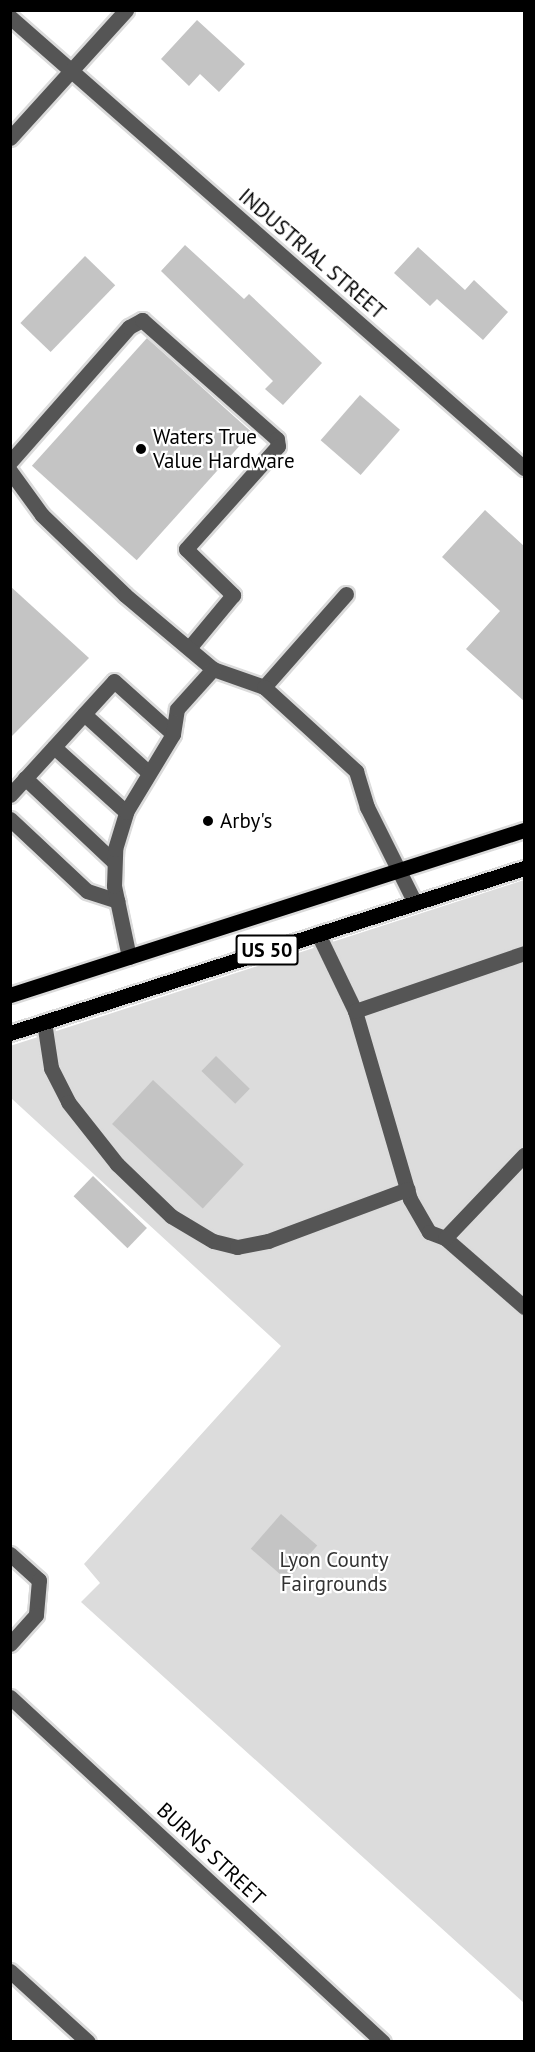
<!DOCTYPE html>
<style>
body{margin:0}
#map{position:relative;width:535px;height:2052px;overflow:hidden;background:#fff;font-family:"PT Sans",sans-serif}
div>[style]{position:absolute}
[style*='--x']{left:calc(var(--x)*1px);top:calc(var(--y)*1px);width:calc(var(--w)*1px);rotate:calc(var(--a)*1deg)}
.green>*{inset:0;background:#dcdcdc}
.building>*{inset:0;background:#c4c4c4;transform-origin:0 0}
.roads{filter:drop-shadow(2px 0 #dbdbdb) drop-shadow(-2px 0 #dbdbdb) drop-shadow(0 2px #dbdbdb) drop-shadow(0 -2px #dbdbdb)}
.minor>*{height:15px;margin:-7.5px;padding:0 7.5px;transform-origin:7.5px;border-radius:7.5px;background:#555}
.major>*{height:15px;margin:-7.5px;padding:0 7.5px;transform-origin:7.5px;border-radius:7.5px;background:#000}
.dots>*{width:16px;height:16px;translate:-50% -50%;box-sizing:border-box;border:3px solid #fff;border-radius:50%}
span{translate:-50% -50%;white-space:nowrap;text-align:center;line-height:1.15;-webkit-text-stroke:4.5px #fff;paint-order:stroke}
.shield-label span{padding:2px 4px;background:#fff;border:2px solid;border-radius:4px;-webkit-text-stroke-width:0}
.shield-label{font-size:20px;color:#000;font-weight:700}
.street-label{font-size:21px;color:#000}
.poi-label{font-size:21px;color:#000}
.left{translate:0 -50%;text-align:left}
.park-label{font-size:21px;color:#333}
.frame{position:absolute;inset:0;border:12px solid #000;pointer-events:none}
</style>
<div id="map">
<div class="green">
<i style="clip-path:polygon(524px 880px,524px 2003px,81px 1602px,100px 1583px,84px 1564px,281px 1346px,11px 1098px,10px 1046px)"></i>
</div>
<div class="building">
<i style="clip-path:polygon(197px 20px,245px 64px,219px 92px,200px 74px,189px 86px,161px 59px)"></i>
<i style="clip-path:polygon(185px 245px,244px 299px,249px 294px,322px 363px,283px 405px,265px 389px,273px 381px,161px 271px)"></i>
<i style="clip-path:polygon(418px 247px,465px 290px,474px 280px,508px 312px,483px 340px,437px 299px,430px 306px,394px 273px)"></i>
<i style="left:85px;top:256px;width:42px;height:93px;rotate:44deg"></i>
<i style="left:147px;top:338px;width:141px;height:172px;rotate:42deg"></i>
<i style="left:360px;top:395px;width:53px;height:60px;rotate:41deg"></i>
<i style="clip-path:polygon(485px 510px,525px 547px,525px 702px,466px 649px,500px 611px,442px 557px)"></i>
<i style="clip-path:polygon(10px 586px,89px 658px,10px 738px)"></i>
<i style="left:216px;top:1056px;width:47px;height:21px;rotate:44deg"></i>
<i style="left:153px;top:1080px;width:124px;height:60px;rotate:43deg"></i>
<i style="left:93px;top:1176px;width:75px;height:28px;rotate:44deg"></i>
<i style="left:281px;top:1514px;width:48px;height:46px;rotate:41deg"></i>
</div>
<div class="roads">
<div class="minor">
<i style="--x:10;--y:17;--w:684;--a:41.26"></i>
<i style="--x:10;--y:138;--w:173;--a:-47.8"></i>
<i style="--x:10;--y:462;--w:180;--a:-48.6"></i>
<i style="--x:129;--y:327;--w:15;--a:-28"></i>
<i style="--x:142;--y:320;--w:180;--a:41.4"></i>
<i style="--x:277;--y:439;--w:7;--a:82"></i>
<i style="--x:278;--y:446;--w:138;--a:131.8"></i>
<i style="--x:186;--y:549;--w:66;--a:44.4"></i>
<i style="--x:233;--y:595;--w:69;--a:129.7"></i>
<i style="--x:10;--y:471;--w:54;--a:54"></i>
<i style="--x:42;--y:515;--w:115;--a:43.9"></i>
<i style="--x:125;--y:595;--w:115;--a:40.1"></i>
<i style="--x:213;--y:669;--w:54;--a:19.4"></i>
<i style="--x:346;--y:594;--w:124;--a:131.4"></i>
<i style="--x:264;--y:687;--w:125;--a:42.4"></i>
<i style="--x:356;--y:771;--w:38;--a:73"></i>
<i style="--x:367;--y:807;--w:105;--a:63.4"></i>
<i style="--x:84;--y:714;--w:86;--a:42.2"></i>
<i style="--x:54;--y:747;--w:97;--a:42.1"></i>
<i style="--x:25;--y:778;--w:122;--a:43.3"></i>
<i style="--x:10;--y:795;--w:154;--a:-47.6"></i>
<i style="--x:114;--y:681;--w:79;--a:41.9"></i>
<i style="--x:10;--y:819;--w:105;--a:43.1"></i>
<i style="--x:87;--y:891;--w:32;--a:18"></i>
<i style="--x:318;--y:934;--w:85;--a:64.3"></i>
<i style="--x:355;--y:1011;--w:196;--a:73.7"></i>
<i style="--x:410;--y:1199;--w:38;--a:60"></i>
<i style="--x:429;--y:1232;--w:17;--a:21"></i>
<i style="--x:445;--y:1238;--w:105;--a:41.1"></i>
<i style="--x:129;--y:957;--w:73;--a:-101.9"></i>
<i style="--x:114;--y:886;--w:37;--a:-88"></i>
<i style="--x:115;--y:849;--w:39;--a:-73"></i>
<i style="--x:126;--y:812;--w:91;--a:-58.9"></i>
<i style="--x:173;--y:734;--w:25;--a:-81"></i>
<i style="--x:177;--y:709;--w:54;--a:-48"></i>
<i style="--x:355;--y:1011;--w:179;--a:-18.9"></i>
<i style="--x:44;--y:1022;--w:47;--a:81.3"></i>
<i style="--x:51;--y:1068;--w:38;--a:63"></i>
<i style="--x:68;--y:1102;--w:79;--a:51.7"></i>
<i style="--x:117;--y:1164;--w:75;--a:43.9"></i>
<i style="--x:171;--y:1216;--w:49;--a:30.8"></i>
<i style="--x:213;--y:1241;--w:25;--a:14"></i>
<i style="--x:237;--y:1247;--w:32;--a:-11"></i>
<i style="--x:268;--y:1241;--w:149;--a:-20.4"></i>
<i style="--x:445;--y:1238;--w:115;--a:-46.4"></i>
<i style="--x:10;--y:1554;--w:39;--a:42"></i>
<i style="--x:39;--y:1580;--w:35;--a:95"></i>
<i style="--x:36;--y:1615;--w:39;--a:132"></i>
<i style="--x:10;--y:1697;--w:508;--a:42.77"></i>
<i style="--x:10;--y:1971;--w:105;--a:42.3"></i>
</div>
<div class="major">
<i style="--x:10;--y:995;--w:540;--a:-17.8"></i>
<i style="--x:10;--y:1033;--w:540;--a:-17.8"></i>
</div>
</div>
<div class="dots">
<i style="left:141px;top:449px;background:#000"></i>
<i style="left:208px;top:821px;background:#000"></i>
</div>
<div class="shield-label">
<span style="left:267px;top:950px">US 50</span>
</div>
<div class="street-label">
<span style="left:312px;top:254px;rotate:41deg">INDUSTRIAL STREET</span>
<span style="left:211px;top:1854px;rotate:43deg">BURNS STREET</span>
</div>
<div class="poi-label">
<span class="left" style="left:153px;top:449px">Waters True<br>Value Hardware</span>
<span class="left" style="left:220px;top:821px">Arby's</span>
</div>
<div class="park-label">
<span style="left:334px;top:1572px">Lyon County<br>Fairgrounds</span>
</div>
<div class="frame"></div>
</div>
